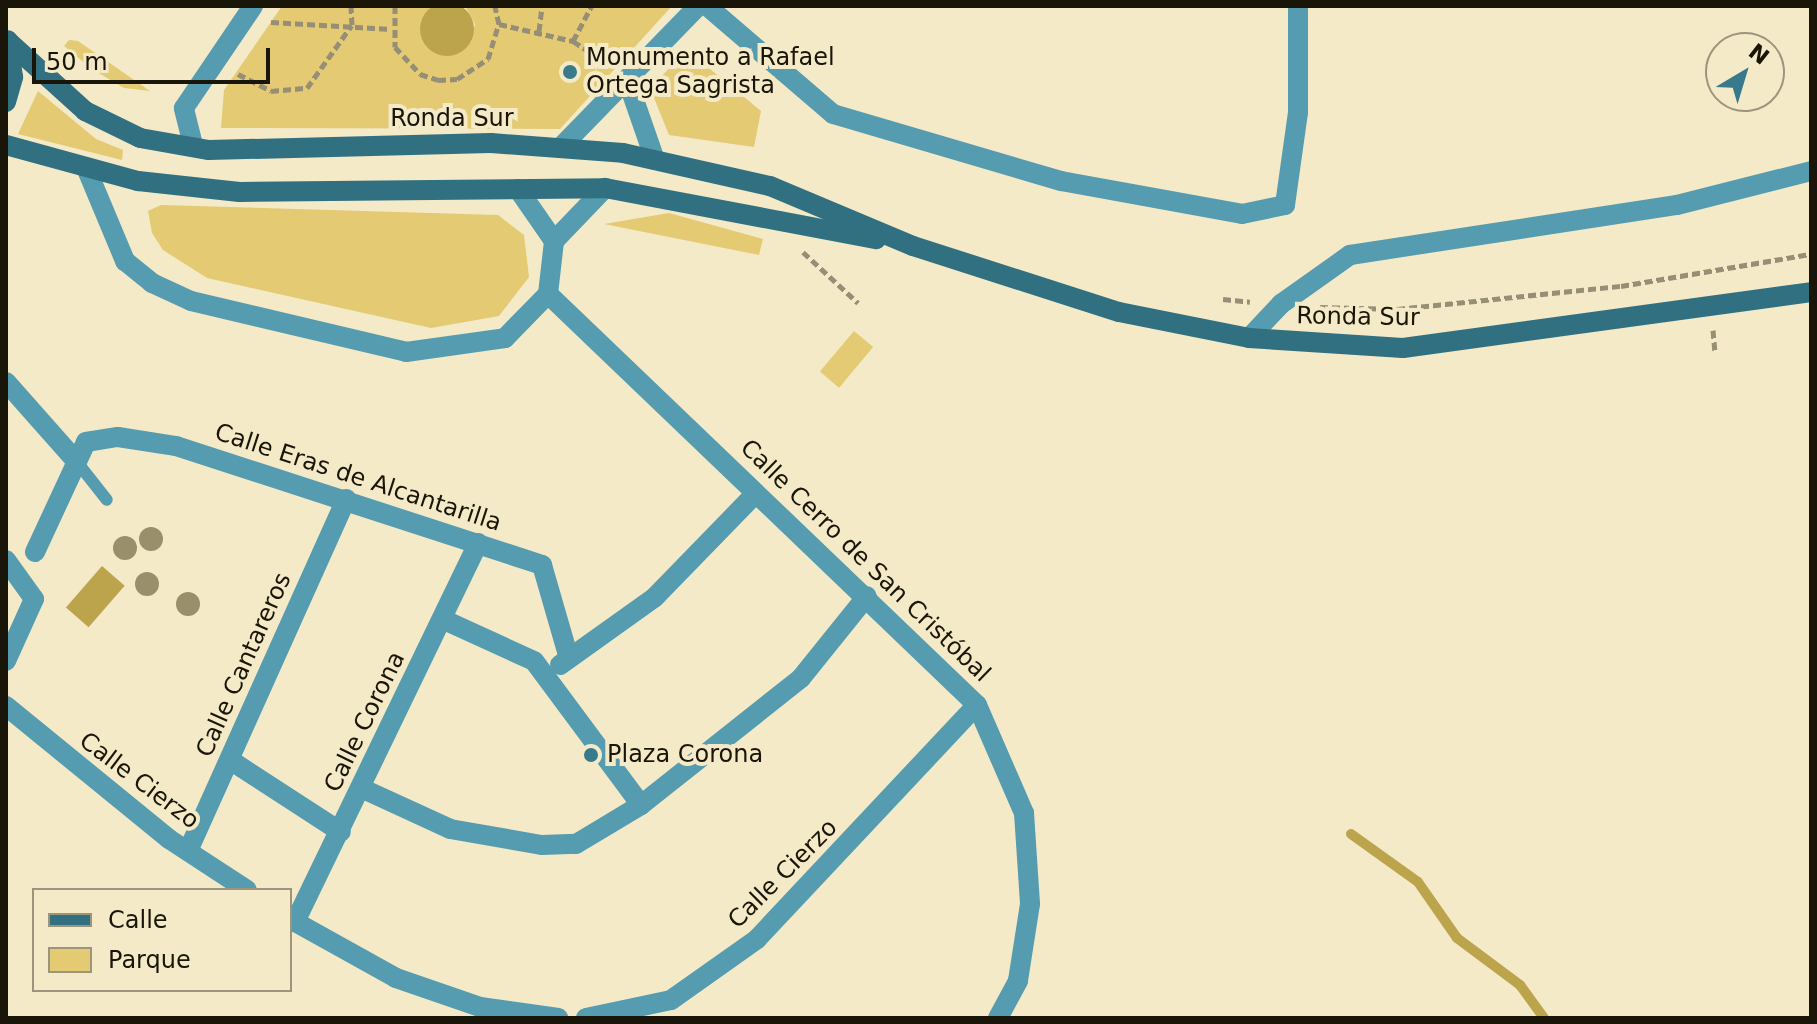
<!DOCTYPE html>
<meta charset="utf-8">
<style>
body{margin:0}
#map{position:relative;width:1817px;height:1024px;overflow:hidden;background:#f4eac7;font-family:"DejaVu Sans",sans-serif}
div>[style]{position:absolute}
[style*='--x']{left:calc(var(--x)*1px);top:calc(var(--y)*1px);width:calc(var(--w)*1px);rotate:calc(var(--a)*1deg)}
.green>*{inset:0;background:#e3ca73;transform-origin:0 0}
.water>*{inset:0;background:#bca44c;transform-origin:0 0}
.round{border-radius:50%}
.stream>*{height:10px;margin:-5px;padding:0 5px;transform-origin:5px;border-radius:5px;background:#bca44c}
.path>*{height:5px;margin-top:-2.5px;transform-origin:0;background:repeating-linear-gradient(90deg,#968e75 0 8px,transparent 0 12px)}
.lane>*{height:12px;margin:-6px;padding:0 6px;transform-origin:6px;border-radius:6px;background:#559cb0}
.street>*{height:20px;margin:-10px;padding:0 10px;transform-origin:10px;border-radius:10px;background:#559cb0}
.secondary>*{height:20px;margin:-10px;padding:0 10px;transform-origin:10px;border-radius:10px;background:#307081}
.trees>*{width:24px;height:24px;margin:-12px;border-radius:50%;background:#998f6b}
.dots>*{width:22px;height:22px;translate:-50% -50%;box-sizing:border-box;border:4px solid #f4eac7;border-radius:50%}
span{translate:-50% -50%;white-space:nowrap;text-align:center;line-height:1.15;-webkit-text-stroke:8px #f4eac7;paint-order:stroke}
.poi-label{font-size:24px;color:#191508}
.left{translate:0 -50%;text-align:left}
.street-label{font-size:24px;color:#191508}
.frame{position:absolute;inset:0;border:8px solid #191508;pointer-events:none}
.legend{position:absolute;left:32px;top:888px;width:260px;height:104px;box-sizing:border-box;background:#f4eac7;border:2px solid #9c957b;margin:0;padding:10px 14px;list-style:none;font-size:24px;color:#191508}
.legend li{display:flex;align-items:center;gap:16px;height:40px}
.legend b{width:40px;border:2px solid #9c957b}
.north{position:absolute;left:1705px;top:32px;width:80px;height:80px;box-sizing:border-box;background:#f4eac7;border:2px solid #9c957b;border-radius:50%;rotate:38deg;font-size:22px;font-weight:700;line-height:32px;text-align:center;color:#191508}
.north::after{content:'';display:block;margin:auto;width:28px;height:36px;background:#387a8c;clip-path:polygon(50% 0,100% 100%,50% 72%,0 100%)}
.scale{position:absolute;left:32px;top:48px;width:238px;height:36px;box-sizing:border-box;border:4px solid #191508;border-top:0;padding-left:10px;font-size:24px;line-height:28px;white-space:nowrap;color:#191508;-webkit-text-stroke:6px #f4eac7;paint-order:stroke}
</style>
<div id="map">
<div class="green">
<i style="clip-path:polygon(282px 6px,428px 6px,471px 42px,475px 24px,465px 6px,672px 6px,560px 129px,221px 128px,224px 90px)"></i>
<i style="clip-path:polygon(69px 40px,78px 41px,150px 91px,124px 88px,92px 69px,64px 46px)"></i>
<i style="clip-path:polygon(687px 50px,761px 111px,754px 147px,669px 135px,650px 88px)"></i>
<i style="clip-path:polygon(38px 91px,96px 139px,123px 150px,122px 160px,18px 134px)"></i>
<i style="clip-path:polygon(161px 205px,498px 215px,524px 235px,529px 277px,499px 316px,431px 328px,207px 278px,163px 250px,152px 233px,148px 211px)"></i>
<i style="clip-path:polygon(669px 213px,763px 239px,759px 255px,604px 224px)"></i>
<i style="left:854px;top:331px;width:25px;height:53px;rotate:40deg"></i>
</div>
<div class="water">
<i class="round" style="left:420px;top:2px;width:54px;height:54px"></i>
<i style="left:102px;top:566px;width:30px;height:55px;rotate:41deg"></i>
</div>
<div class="stream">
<i style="--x:1351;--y:834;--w:82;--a:35.6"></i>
<i style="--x:1418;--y:882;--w:68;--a:55.1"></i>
<i style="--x:1457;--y:938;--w:79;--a:36.7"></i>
<i style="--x:1520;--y:985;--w:41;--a:54"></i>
</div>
<div class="path">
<i style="--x:395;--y:6;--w:41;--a:90"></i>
<i style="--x:395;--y:47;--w:37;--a:47"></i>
<i style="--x:420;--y:74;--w:19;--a:18"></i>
<i style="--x:438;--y:80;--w:19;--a:-3"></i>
<i style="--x:457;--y:79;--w:37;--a:-33"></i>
<i style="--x:488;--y:59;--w:37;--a:-73"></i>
<i style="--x:499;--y:24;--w:18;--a:-103"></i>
<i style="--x:271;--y:22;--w:120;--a:3.3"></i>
<i style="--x:499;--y:24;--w:76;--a:12.9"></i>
<i style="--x:573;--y:41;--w:43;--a:33.7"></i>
<i style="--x:539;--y:31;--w:25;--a:-83"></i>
<i style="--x:573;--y:41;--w:40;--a:-62"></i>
<i style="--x:238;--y:74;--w:37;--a:27"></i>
<i style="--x:271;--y:91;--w:36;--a:-5"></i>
<i style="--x:307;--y:88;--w:77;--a:-54.5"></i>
<i style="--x:352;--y:25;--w:19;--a:-93"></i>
<i style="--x:803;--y:252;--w:75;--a:42.8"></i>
<i style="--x:1223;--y:299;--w:27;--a:6"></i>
<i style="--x:1320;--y:307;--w:77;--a:1.5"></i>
<i style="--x:1397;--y:309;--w:225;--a:-5.9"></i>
<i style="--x:1621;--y:286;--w:193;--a:-9.6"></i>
<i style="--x:1713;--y:330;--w:21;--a:85"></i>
</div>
<div class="lane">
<i style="--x:77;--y:462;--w:48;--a:51.7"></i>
</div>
<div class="street">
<i style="--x:707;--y:6;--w:166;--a:40.6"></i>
<i style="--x:833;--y:114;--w:238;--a:16.4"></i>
<i style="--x:1061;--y:181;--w:184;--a:10.3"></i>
<i style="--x:1242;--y:214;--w:44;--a:-11.8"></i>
<i style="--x:1285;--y:205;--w:94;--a:-82"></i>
<i style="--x:1298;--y:112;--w:106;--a:-90"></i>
<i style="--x:635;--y:73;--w:18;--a:103"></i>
<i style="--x:631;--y:91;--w:73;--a:70.8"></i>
<i style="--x:193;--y:145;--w:38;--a:-104"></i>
<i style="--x:184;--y:108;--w:123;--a:-55.9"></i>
<i style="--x:561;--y:147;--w:197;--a:-45.8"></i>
<i style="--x:87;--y:170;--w:99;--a:67.3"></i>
<i style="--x:125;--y:261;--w:35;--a:39"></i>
<i style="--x:152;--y:283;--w:43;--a:24.8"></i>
<i style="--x:191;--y:301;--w:221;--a:13.3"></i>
<i style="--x:406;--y:352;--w:100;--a:-8"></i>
<i style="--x:505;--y:338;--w:62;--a:-45.7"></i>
<i style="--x:548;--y:294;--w:53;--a:-83.5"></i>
<i style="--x:554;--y:241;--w:74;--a:-46.1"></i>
<i style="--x:518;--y:189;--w:63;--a:55.3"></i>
<i style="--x:548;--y:294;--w:594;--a:43.77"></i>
<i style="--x:977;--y:705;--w:118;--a:66.5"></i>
<i style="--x:1024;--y:813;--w:91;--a:86.2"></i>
<i style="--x:1030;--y:904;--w:78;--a:98.9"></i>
<i style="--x:1018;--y:981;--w:42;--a:118.4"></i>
<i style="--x:1249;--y:338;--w:47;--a:-46.7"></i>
<i style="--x:1281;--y:304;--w:85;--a:-35.4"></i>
<i style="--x:1350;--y:255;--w:331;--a:-8.7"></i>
<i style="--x:1677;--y:205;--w:138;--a:-14.2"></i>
<i style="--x:6;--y:382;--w:107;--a:48.4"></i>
<i style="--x:35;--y:552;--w:121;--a:-65.1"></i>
<i style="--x:86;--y:442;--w:32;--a:-9"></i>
<i style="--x:118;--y:437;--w:59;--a:8.8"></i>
<i style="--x:176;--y:446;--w:385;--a:18"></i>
<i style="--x:542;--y:565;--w:94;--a:73.9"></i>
<i style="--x:6;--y:560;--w:48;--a:54.3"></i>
<i style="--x:34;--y:599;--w:68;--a:114.3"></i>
<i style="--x:560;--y:665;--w:115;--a:-35.5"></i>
<i style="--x:654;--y:598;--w:146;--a:-45.8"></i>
<i style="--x:6;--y:706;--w:210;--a:39.2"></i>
<i style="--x:169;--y:839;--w:93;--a:33.2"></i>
<i style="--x:230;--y:760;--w:132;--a:33"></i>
<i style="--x:361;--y:788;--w:98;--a:24.7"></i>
<i style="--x:450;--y:829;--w:93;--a:9.9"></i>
<i style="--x:542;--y:845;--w:34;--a:-2"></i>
<i style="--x:576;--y:844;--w:76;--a:-31"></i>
<i style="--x:641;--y:805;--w:179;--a:-126.6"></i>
<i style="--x:534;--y:661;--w:99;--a:-155.5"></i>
<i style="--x:641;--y:805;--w:204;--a:-38.4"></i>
<i style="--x:801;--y:678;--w:105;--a:-51.2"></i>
<i style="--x:188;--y:851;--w:386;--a:-65.8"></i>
<i style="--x:290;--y:919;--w:121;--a:29.1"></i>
<i style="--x:396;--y:978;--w:89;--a:19"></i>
<i style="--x:480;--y:1007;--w:79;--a:8"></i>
<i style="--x:295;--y:922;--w:421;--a:-64.2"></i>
<i style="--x:586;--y:1018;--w:87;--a:-12"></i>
<i style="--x:671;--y:1000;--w:105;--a:-35.3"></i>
<i style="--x:757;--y:939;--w:321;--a:-46.8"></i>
</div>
<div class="secondary">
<i style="--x:9;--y:42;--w:103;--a:42.2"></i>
<i style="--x:85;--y:111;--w:61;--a:26.1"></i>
<i style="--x:140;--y:138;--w:70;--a:9.9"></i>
<i style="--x:209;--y:150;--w:282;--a:-1.4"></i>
<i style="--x:491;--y:143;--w:132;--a:4.3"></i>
<i style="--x:623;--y:153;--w:151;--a:12.7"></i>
<i style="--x:770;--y:186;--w:155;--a:22.8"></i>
<i style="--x:913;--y:246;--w:216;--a:17.8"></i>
<i style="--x:1119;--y:312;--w:133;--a:11.3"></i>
<i style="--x:1249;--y:338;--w:154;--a:3.7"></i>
<i style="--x:1403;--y:348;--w:412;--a:-7.8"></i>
<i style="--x:6;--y:102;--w:26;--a:-74"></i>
<i style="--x:13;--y:77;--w:37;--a:-98"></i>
<i style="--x:6;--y:145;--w:137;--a:15.3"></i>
<i style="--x:138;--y:181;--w:102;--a:6.2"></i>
<i style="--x:239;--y:192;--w:366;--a:-0.6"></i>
<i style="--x:605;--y:188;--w:276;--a:10.7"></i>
</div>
<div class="trees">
<i style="left:151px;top:539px"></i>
<i style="left:125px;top:548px"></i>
<i style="left:147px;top:584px"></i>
<i style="left:188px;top:604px"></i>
</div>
<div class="dots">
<i style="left:570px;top:72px;background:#387a8c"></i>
<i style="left:591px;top:755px;background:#387a8c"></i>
</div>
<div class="poi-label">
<span class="left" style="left:586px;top:72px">Monumento a Rafael<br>Ortega Sagrista</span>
<span class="left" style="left:607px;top:755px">Plaza Corona</span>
</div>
<div class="street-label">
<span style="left:452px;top:119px">Ronda Sur</span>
<span style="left:1358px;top:317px;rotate:1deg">Ronda Sur</span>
<span style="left:358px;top:478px;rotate:18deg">Calle Eras de Alcantarilla</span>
<span style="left:865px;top:561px;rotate:44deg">Calle Cerro de San Cristóbal</span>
<span style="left:244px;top:665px;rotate:-66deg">Calle Cantareros</span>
<span style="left:365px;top:722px;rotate:-64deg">Calle Corona</span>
<span style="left:139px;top:781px;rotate:37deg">Calle Cierzo</span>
<span style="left:783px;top:874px;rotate:-45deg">Calle Cierzo</span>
</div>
<div class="frame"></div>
<ul class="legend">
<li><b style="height:10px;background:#307081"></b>Calle</li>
<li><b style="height:22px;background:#e3ca73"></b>Parque</li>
</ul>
<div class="north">N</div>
<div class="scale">50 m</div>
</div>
